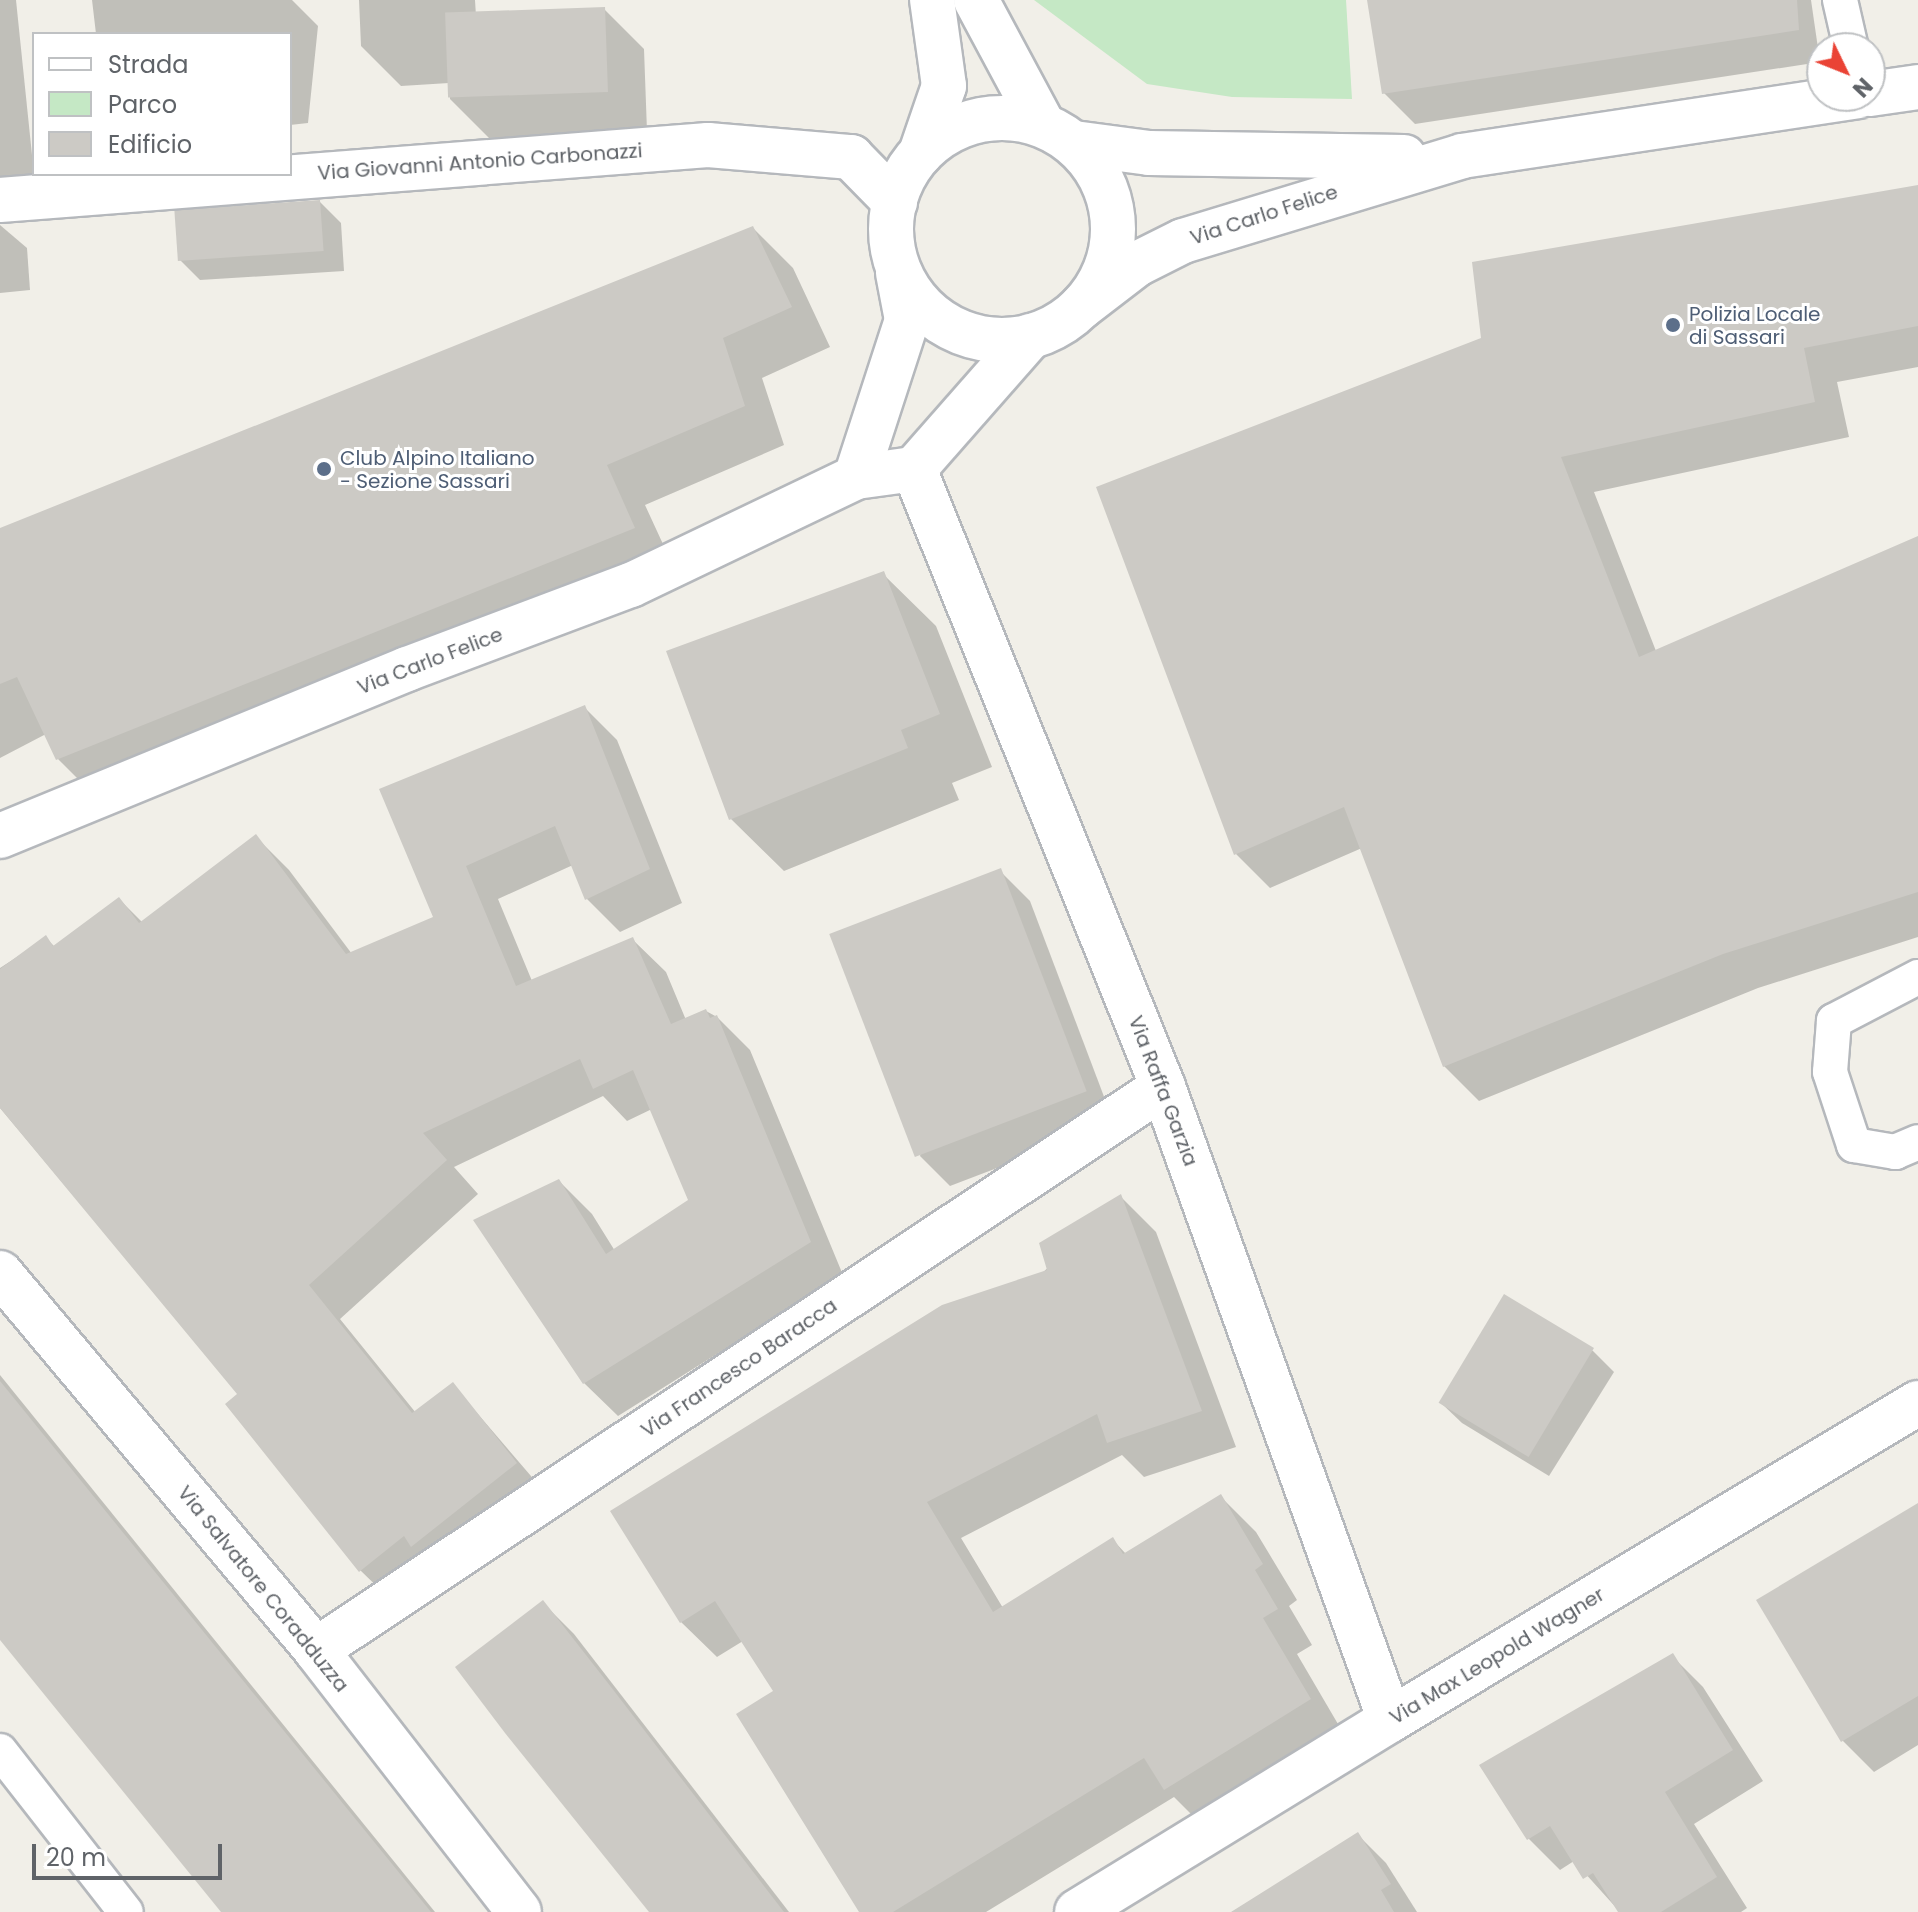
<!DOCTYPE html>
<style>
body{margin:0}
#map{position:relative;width:1918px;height:1912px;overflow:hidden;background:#f1efe8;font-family:Poppins,sans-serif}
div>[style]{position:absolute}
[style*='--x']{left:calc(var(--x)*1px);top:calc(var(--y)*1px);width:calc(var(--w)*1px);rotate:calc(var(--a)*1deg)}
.green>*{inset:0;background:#c5e8c5}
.shadow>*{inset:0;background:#0003}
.building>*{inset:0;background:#cccac5;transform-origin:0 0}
.roads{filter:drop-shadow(2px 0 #b5b8bc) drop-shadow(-2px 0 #b5b8bc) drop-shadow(0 2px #b5b8bc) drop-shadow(0 -2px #b5b8bc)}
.service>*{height:34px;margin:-17px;padding:0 17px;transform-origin:17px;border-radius:17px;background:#fff}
.minor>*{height:44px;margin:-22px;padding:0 22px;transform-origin:22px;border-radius:22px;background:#fff}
.tertiary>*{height:44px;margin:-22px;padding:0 22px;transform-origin:22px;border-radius:22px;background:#fff}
.secondary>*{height:44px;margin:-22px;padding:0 22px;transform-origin:22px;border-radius:22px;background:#fff}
.secondary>.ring{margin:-22px;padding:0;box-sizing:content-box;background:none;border:44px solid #fff;border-radius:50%}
.dots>*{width:22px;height:22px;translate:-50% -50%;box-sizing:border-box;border:4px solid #fff;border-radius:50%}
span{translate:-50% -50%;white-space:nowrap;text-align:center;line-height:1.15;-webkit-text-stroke:6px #fff;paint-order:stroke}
.street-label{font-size:20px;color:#5f6368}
.service-label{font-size:20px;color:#4e5e75}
.left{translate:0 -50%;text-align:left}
.legend{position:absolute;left:32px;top:32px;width:260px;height:144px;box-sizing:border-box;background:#fff;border:2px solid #bfc1c3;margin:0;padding:10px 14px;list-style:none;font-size:24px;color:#5f6368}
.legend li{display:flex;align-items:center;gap:16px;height:40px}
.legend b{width:40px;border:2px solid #bfc1c3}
.north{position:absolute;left:1806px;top:32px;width:80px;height:80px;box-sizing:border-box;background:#fff;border:2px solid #bfc1c3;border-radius:50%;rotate:133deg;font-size:22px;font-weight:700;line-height:32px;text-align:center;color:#5f6368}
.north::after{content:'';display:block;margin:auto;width:28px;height:36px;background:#ea4335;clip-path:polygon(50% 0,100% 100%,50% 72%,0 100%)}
.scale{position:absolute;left:32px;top:1844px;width:190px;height:36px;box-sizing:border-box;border:4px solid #5f6368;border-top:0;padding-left:10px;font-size:24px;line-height:28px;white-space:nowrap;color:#5f6368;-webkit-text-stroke:6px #fff;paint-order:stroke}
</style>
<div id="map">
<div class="green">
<i style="clip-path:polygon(1034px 0,1346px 0,1352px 99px,1232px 97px,1147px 84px)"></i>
</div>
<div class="shadow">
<i style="clip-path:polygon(0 0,16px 0,35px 184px,0 201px)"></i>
<i style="clip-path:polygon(92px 0,292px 0,318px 26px,308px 123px,290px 125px,290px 34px,96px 34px)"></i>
<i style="clip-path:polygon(359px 0,475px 0,476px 16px,604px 9px,644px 49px,647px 131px,489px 138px,450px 99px,449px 83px,401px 86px,361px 46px)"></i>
<i style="clip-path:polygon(1369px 0,1811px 0,1820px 62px,1415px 124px,1384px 93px)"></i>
<i style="clip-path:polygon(1918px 186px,1918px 367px,1837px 382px,1849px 437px,1594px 492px,1656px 651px,1918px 538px,1918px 937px,1758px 988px,1479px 1101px,1444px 1066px,1362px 848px,1270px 888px,1236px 854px,1483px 339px)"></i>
<i style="clip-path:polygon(320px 202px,341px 223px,344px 271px,200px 280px,179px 259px)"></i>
<i style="clip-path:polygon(0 225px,27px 248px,30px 290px,0 293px)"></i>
<i style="clip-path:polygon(753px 228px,793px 268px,830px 347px,762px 378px,784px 445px,645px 505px,674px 568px,97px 798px,58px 759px,46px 734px,0 758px,0 530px)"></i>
<i style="clip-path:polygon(883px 574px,936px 626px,992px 767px,952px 783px,959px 800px,784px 871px,731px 819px)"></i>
<i style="clip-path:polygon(584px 707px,617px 740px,682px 903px,620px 932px,587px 899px,573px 865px,498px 899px,532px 981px,632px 939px,666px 972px,686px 1020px,706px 1011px,717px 1017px,750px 1050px,843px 1275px,618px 1416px,584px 1383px,559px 1181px,592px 1214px,615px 1251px,691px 1201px,652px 1109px,627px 1121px,603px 1096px,454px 1167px,478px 1194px,340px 1319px,416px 1413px,453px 1385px,549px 1497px,394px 1603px,360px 1570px,240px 1394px,0 1108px,0 968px,46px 938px,55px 947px,119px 899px,143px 923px,256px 837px,289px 870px,352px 954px,435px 918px,381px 790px)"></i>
<i style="clip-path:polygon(1000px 871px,1030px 901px,1114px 1123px,950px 1186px,920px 1156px)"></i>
<i style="clip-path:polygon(1121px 1197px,1156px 1232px,1236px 1447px,1144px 1477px,1122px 1455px,961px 1538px,1003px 1608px,1113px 1540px,1126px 1554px,1221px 1497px,1256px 1532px,1297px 1600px,1289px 1606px,1312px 1645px,1297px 1654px,1345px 1736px,1201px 1824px,1174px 1797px,986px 1912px,862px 1912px,775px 1692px,743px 1641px,717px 1657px,681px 1622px)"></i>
<i style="clip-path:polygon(1505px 1297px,1593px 1351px,1614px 1372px,1549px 1476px,1462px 1423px,1440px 1402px)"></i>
<i style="clip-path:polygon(0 1375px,435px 1912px,223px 1912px,0 1637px)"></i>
<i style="clip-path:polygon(1918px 1507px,1918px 1745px,1874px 1772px,1843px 1741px,1758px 1601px)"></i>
<i style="clip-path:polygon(543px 1603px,574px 1634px,789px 1912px,652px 1912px)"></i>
<i style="clip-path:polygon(1672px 1656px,1703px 1687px,1763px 1781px,1694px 1824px,1747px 1908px,1741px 1912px,1620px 1912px,1574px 1861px,1560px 1870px,1529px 1839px,1482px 1765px)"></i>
<i style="clip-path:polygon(1358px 1835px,1386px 1863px,1417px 1912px,1232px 1912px)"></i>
</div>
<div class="building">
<i style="clip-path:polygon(1367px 0,1797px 0,1799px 30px,1382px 94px)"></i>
<i style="left:605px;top:7px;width:85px;height:160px;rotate:88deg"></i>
<i style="clip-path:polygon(1918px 185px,1918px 326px,1804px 348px,1815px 402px,1561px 457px,1639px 657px,1918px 536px,1918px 892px,1723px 954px,1443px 1067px,1344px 807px,1234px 855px,1096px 487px,1481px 338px,1472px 262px)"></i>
<i style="left:320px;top:200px;width:51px;height:146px;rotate:86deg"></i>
<i style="clip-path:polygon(753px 226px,792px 307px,723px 338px,745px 406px,607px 465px,635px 528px,56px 760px,17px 677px,0 684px,0 528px)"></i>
<i style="clip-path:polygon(884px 571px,940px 714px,901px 730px,908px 748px,729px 820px,666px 651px)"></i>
<i style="clip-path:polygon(585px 705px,650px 869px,585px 900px,555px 826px,466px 866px,516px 986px,633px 937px,671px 1024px,706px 1009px,710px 1018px,717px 1015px,811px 1242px,583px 1384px,473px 1220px,559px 1179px,606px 1254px,688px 1200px,633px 1070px,593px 1089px,580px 1059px,423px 1133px,447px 1160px,309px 1285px,412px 1413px,453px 1382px,517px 1463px,411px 1547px,404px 1536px,359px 1572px,225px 1404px,237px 1394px,0 1108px,0 969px,46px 935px,53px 946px,119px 897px,139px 923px,256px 834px,346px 954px,433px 917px,379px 789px)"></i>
<i style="left:1001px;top:868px;width:239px;height:184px;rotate:69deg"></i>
<i style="clip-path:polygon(1121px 1194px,1202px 1411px,1107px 1443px,1097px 1414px,927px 1502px,993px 1612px,1113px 1537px,1123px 1554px,1221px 1494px,1263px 1564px,1255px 1570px,1278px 1609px,1263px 1618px,1311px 1699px,1164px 1790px,1144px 1758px,893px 1912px,859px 1912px,736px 1714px,773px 1691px,715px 1601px,680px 1623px,610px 1511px,942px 1305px,1047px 1270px,1039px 1243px)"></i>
<i style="left:1504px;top:1294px;width:105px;height:127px;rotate:31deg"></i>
<i style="clip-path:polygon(0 1381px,431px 1912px,221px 1912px,0 1640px)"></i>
<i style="clip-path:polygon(1918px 1503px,1918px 1696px,1841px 1742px,1756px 1600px)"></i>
<i style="clip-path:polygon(543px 1600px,611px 1687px,784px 1912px,649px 1912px,505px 1733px,455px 1667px)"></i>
<i style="clip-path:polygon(1673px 1653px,1733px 1750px,1665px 1792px,1717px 1877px,1661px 1912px,1618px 1912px,1593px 1873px,1583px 1879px,1550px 1826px,1527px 1840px,1479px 1765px)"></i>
<i style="clip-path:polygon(1358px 1832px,1391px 1884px,1381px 1890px,1394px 1912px,1231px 1912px)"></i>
</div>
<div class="roads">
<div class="service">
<i style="--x:1840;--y:0;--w:49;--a:77.1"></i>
<i style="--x:1918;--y:977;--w:95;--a:152.4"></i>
<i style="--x:1834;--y:1021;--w:51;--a:94.5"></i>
<i style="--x:1830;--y:1072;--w:77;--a:71.8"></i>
<i style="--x:1854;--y:1145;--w:42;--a:9.7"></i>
<i style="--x:1895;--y:1152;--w:25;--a:-23"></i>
<i style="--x:0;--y:1751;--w:204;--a:52"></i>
</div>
<div class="minor">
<i style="--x:976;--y:0;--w:142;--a:61.8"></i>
<i style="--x:921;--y:153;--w:71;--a:-71.1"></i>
<i style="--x:944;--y:86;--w:87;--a:-97.9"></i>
<i style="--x:316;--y:1650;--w:1017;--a:-33.61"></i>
<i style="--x:1390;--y:1720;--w:616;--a:-30.98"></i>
</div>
<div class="tertiary">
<i style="--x:0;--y:200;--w:710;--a:-4.44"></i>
<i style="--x:708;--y:145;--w:144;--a:4.8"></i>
<i style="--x:851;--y:157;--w:63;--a:45.6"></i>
</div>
<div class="secondary">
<i style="--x:1870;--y:94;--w:49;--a:-8.3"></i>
<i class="ring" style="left:891px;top:118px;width:178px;height:178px"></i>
<i style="--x:1074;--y:143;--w:76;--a:7.6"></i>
<i style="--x:1149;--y:153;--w:255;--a:0.9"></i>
<i style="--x:1081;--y:307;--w:71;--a:-37.5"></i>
<i style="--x:1137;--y:264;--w:51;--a:-26.6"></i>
<i style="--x:1183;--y:241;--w:292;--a:-16.9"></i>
<i style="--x:1462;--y:156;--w:400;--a:-8.6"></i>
<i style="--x:914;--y:469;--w:666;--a:68.05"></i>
<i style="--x:1163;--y:1087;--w:672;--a:70.27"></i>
<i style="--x:1390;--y:1720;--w:367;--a:148.5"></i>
<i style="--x:856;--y:477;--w:165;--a:-72"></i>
<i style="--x:907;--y:320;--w:48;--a:-100.8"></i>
<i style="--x:0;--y:836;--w:440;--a:-22.3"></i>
<i style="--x:407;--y:669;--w:239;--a:-20.6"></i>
<i style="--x:631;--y:585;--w:250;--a:-25.6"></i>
<i style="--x:856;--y:477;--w:59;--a:-7.9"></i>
<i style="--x:914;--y:469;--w:177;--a:-48.7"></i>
<i style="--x:0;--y:1273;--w:492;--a:50"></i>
<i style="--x:316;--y:1650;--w:331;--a:52.2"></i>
</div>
</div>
<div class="dots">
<i style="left:1673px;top:325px;background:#5c6f8a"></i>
<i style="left:324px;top:469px;background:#5c6f8a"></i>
</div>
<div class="street-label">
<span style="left:480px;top:162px;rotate:-4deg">Via Giovanni Antonio Carbonazzi</span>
<span style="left:1264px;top:215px;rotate:-18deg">Via Carlo Felice</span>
<span style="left:430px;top:661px;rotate:-21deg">Via Carlo Felice</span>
<span style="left:1163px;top:1091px;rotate:69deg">Via Raffa Garzia</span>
<span style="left:739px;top:1368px;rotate:-34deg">Via Francesco Baracca</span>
<span style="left:263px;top:1589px;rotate:51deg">Via Salvatore Coradduzza</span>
<span style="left:1497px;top:1656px;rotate:-31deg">Via Max Leopold Wagner</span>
</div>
<div class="service-label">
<span class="left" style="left:1689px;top:326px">Polizia Locale<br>di Sassari</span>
<span class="left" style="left:340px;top:470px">Club Alpino Italiano<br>- Sezione Sassari</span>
</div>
<ul class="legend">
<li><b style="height:10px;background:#fff"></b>Strada</li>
<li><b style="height:22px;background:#c5e8c5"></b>Parco</li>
<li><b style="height:22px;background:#cccac5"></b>Edificio</li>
</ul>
<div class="north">N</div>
<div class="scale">20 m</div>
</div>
